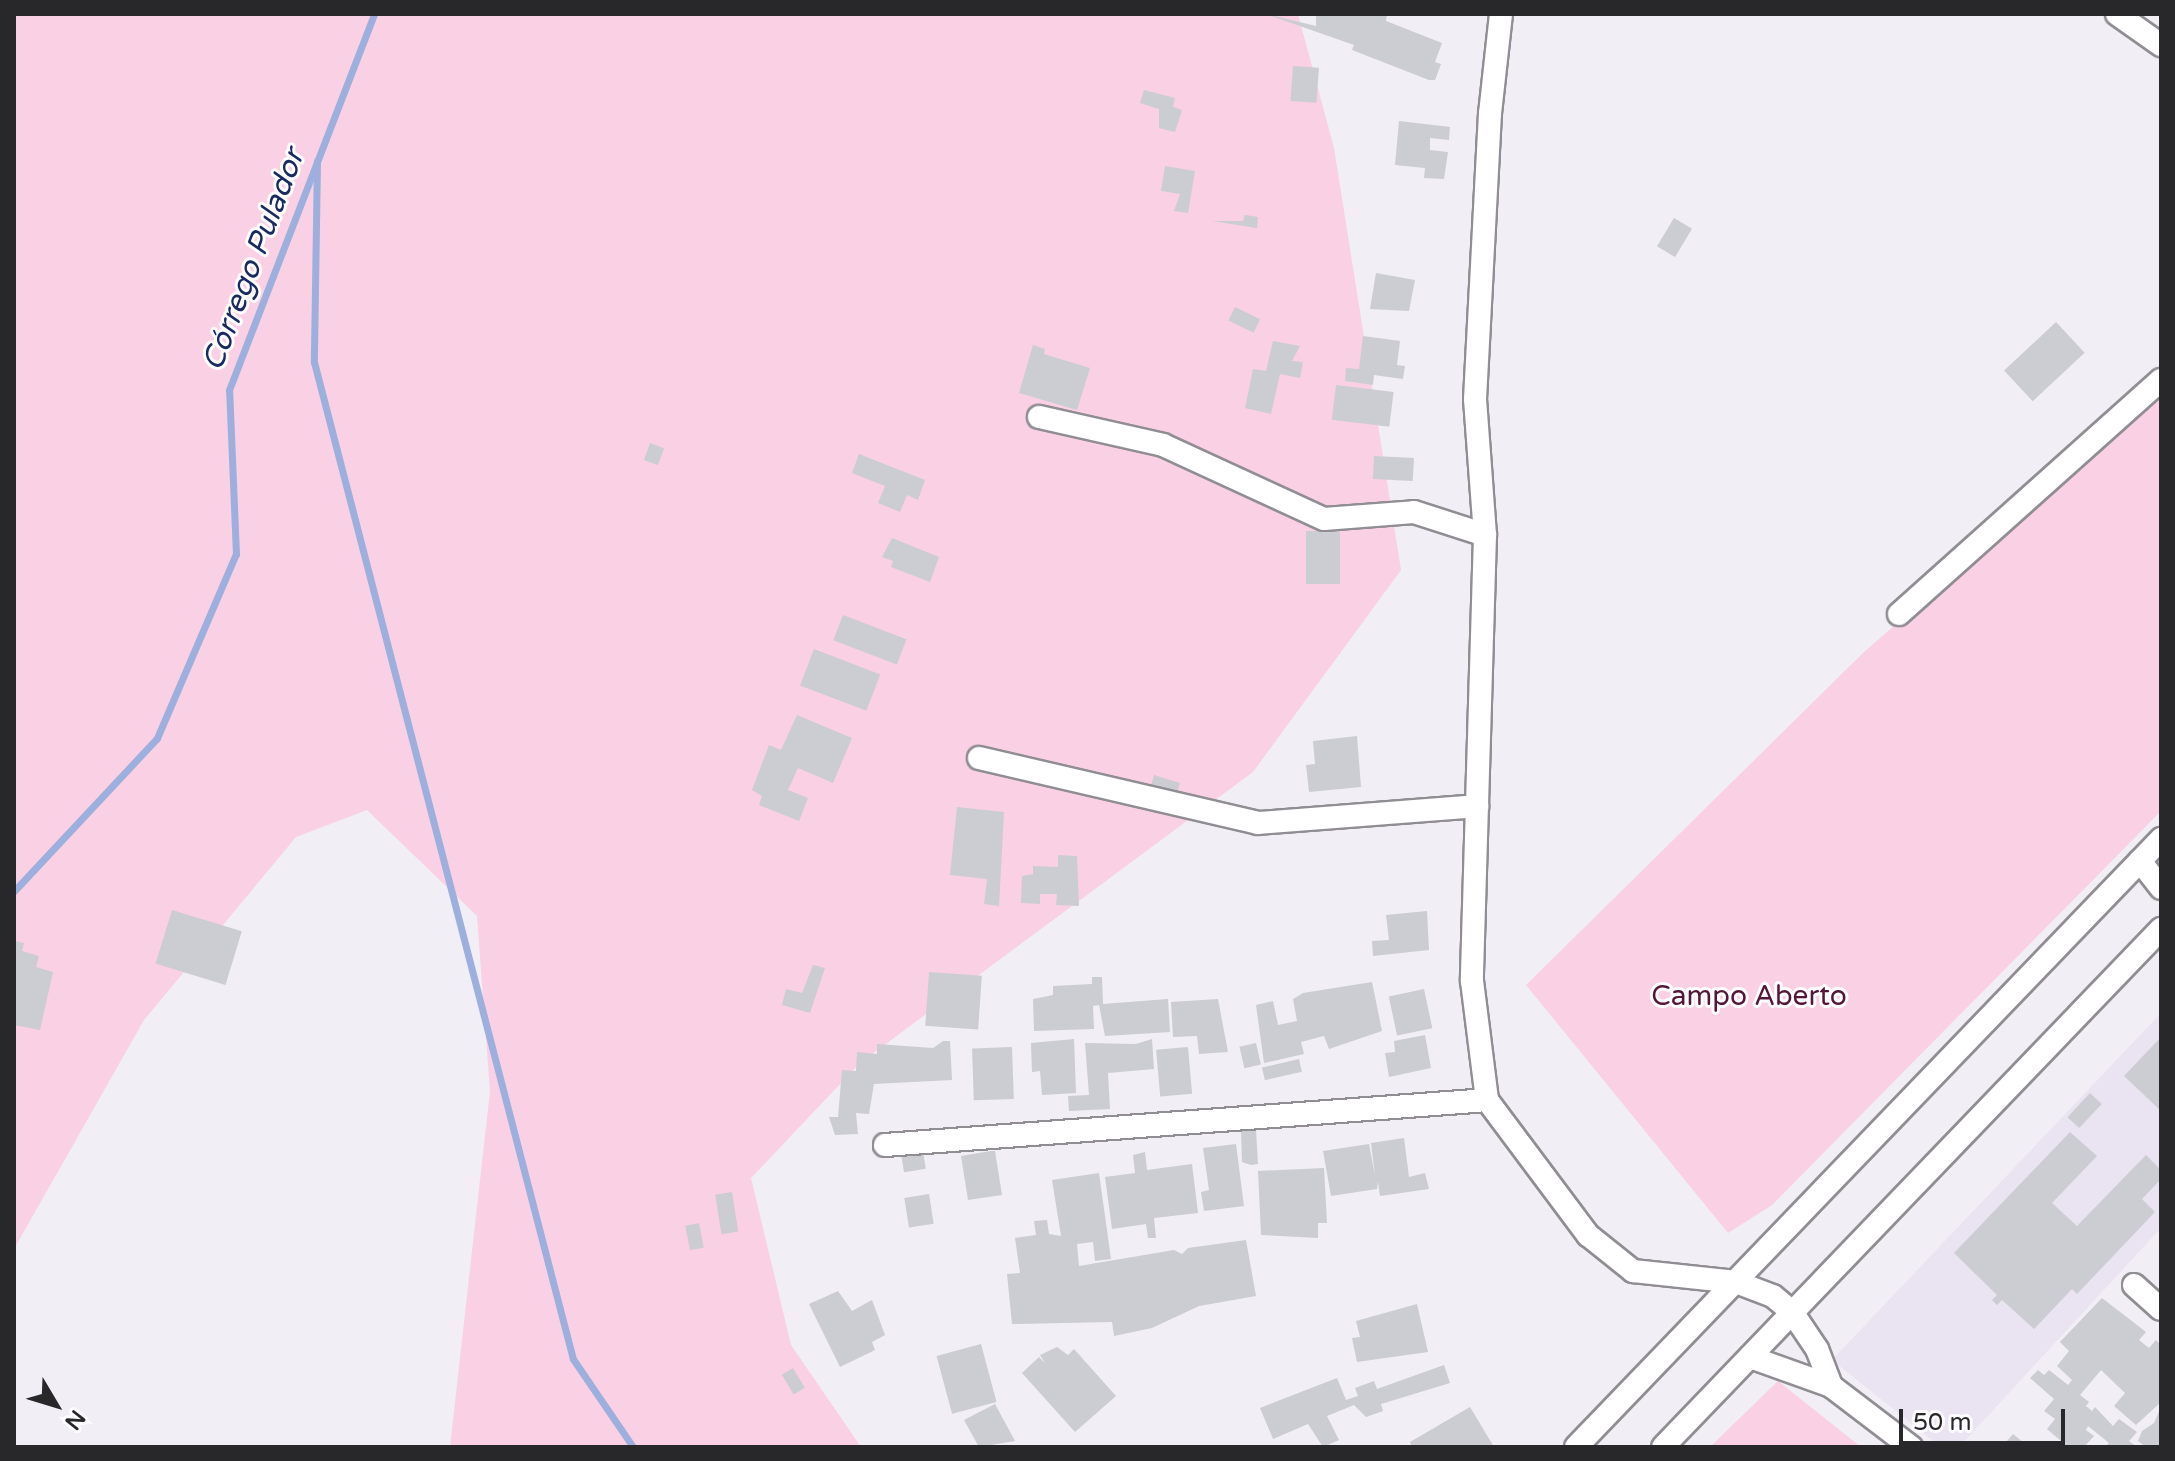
<!DOCTYPE html>
<meta charset="utf-8">
<style>
body{margin:0}
#map{position:relative;width:2175px;height:1461px;overflow:hidden;background:#f1eef5;font-family:"Varela Round",sans-serif}
div>[style]{position:absolute}
[style*='--x']{left:calc(var(--x)*1px);top:calc(var(--y)*1px);width:calc(var(--w)*1px);rotate:calc(var(--a)*1deg)}
.built>*{inset:0;background:#eae3f1}
.green>*{inset:0;background:#fad0e4}
.stream>*{height:7px;margin:-3.5px;padding:0 3.5px;transform-origin:3.5px;border-radius:3.5px;background:#9dafdd}
.building>*{inset:0;background:#ccccd3;transform-origin:0 0}
.roads{filter:drop-shadow(2px 0 #908d93) drop-shadow(-2px 0 #908d93) drop-shadow(0 2px #908d93) drop-shadow(0 -2px #908d93)}
.minor>*{height:22px;margin:-11px;padding:0 11px;transform-origin:11px;border-radius:11px;background:#fff}
span{translate:-50% -50%;white-space:nowrap;text-align:center;line-height:1.15;-webkit-text-stroke:6px #fdfcfe;paint-order:stroke}
.park-label{font-size:28px;color:#521639}
.water-label{font-size:30px;color:#192a60;font-style:italic}
.frame{position:absolute;inset:0;border:16px solid #28272a;pointer-events:none}
.north{position:absolute;left:16px;top:1365px;width:80px;height:80px;-webkit-text-stroke:6px #fdfcfe;paint-order:stroke;rotate:128deg;font-size:22px;font-weight:700;line-height:32px;text-align:center;color:#28272a}
.north::after{content:'';display:block;margin:auto;width:28px;height:36px;background:#28272a;clip-path:polygon(50% 0,100% 100%,50% 72%,0 100%)}
.scale{position:absolute;left:1899px;top:1409px;width:166px;height:36px;box-sizing:border-box;border:4px solid #28272a;border-top:0;padding-left:10px;font-size:24px;line-height:28px;white-space:nowrap;color:#28272a;-webkit-text-stroke:6px #fdfcfe;paint-order:stroke}
</style>
<div id="map">
<div class="built">
<i style="clip-path:polygon(2161px 1013px,2161px 1228px,1959px 1447px,1941px 1447px,1832px 1360px)"></i>
</div>
<div class="green">
<i style="clip-path:polygon(14px 14px,1298px 14px,1334px 148px,1401px 570px,1253px 772px,860px 1063px,751px 1178px,791px 1345px,861px 1447px,450px 1447px,490px 1091px,477px 916px,367px 810px,296px 837px,144px 1020px,14px 1249px)"></i>
<i style="clip-path:polygon(2161px 392px,2161px 811px,1772px 1205px,1728px 1233px,1526px 985px,1863px 653px)"></i>
<i style="clip-path:polygon(1778px 1381px,1861px 1447px,1710px 1447px)"></i>
</div>
<div class="stream">
<i style="--x:317;--y:161;--w:201;--a:90.9"></i>
<i style="--x:314;--y:362;--w:1030;--a:75.44"></i>
<i style="--x:573;--y:1359;--w:107;--a:55.7"></i>
<i style="--x:14;--y:891;--w:209;--a:-46.9"></i>
<i style="--x:157;--y:738;--w:200;--a:-66.8"></i>
<i style="--x:236;--y:554;--w:164;--a:-92.4"></i>
<i style="--x:229;--y:390;--w:403;--a:-68.9"></i>
</div>
<div class="building">
<i style="clip-path:polygon(1266px 14px,1316px 26px,1316px 14px,1387px 14px,1386px 21px,1442px 43px,1435px 62px,1441px 64px,1435px 80px,1429px 80px,1352px 50px,1354px 45px)"></i>
<i style="left:1293px;top:66px;width:26px;height:35px;rotate:4deg"></i>
<i style="clip-path:polygon(1144px 90px,1175px 98px,1173px 107px,1182px 110px,1175px 132px,1159px 128px,1159px 109px,1140px 103px)"></i>
<i style="clip-path:polygon(1399px 121px,1450px 127px,1449px 140px,1430px 138px,1430px 150px,1448px 152px,1444px 179px,1424px 178px,1425px 168px,1395px 165px)"></i>
<i style="clip-path:polygon(1165px 166px,1195px 171px,1188px 213px,1174px 211px,1180px 194px,1161px 191px)"></i>
<i style="clip-path:polygon(1245px 215px,1258px 217px,1257px 228px,1212px 221px,1243px 221px)"></i>
<i style="left:1674px;top:218px;width:21px;height:33px;rotate:31deg"></i>
<i style="clip-path:polygon(1376px 273px,1415px 280px,1409px 311px,1370px 309px)"></i>
<i style="left:1235px;top:307px;width:28px;height:15px;rotate:26deg"></i>
<i style="left:2056px;top:322px;width:42px;height:71px;rotate:47deg"></i>
<i style="clip-path:polygon(1363px 336px,1400px 341px,1397px 365px,1405px 366px,1403px 379px,1374px 375px,1373px 385px,1345px 381px,1346px 368px,1359px 369px)"></i>
<i style="clip-path:polygon(1273px 341px,1300px 346px,1292px 361px,1303px 362px,1300px 378px,1280px 374px,1271px 414px,1245px 408px,1253px 369px,1266px 371px)"></i>
<i style="clip-path:polygon(1033px 345px,1045px 349px,1044px 354px,1090px 368px,1077px 410px,1019px 393px)"></i>
<i style="left:1336px;top:385px;width:58px;height:35px;rotate:7deg"></i>
<i style="left:650px;top:443px;width:15px;height:18px;rotate:20deg"></i>
<i style="clip-path:polygon(859px 454px,925px 480px,918px 500px,907px 495px,900px 512px,878px 503px,885px 486px,852px 473px)"></i>
<i style="left:1374px;top:456px;width:40px;height:23px;rotate:3deg"></i>
<i style="left:1306px;top:531px;width:34px;height:53px"></i>
<i style="clip-path:polygon(892px 538px,939px 557px,930px 582px,891px 567px,893px 561px,882px 557px)"></i>
<i style="left:843px;top:615px;width:68px;height:27px;rotate:21deg"></i>
<i style="left:814px;top:649px;width:71px;height:39px;rotate:21deg"></i>
<i style="clip-path:polygon(797px 715px,852px 738px,833px 783px,798px 768px,788px 790px,808px 798px,799px 821px,759px 805px,762px 796px,752px 790px,769px 745px,781px 750px)"></i>
<i style="clip-path:polygon(1357px 736px,1361px 787px,1309px 792px,1306px 765px,1315px 764px,1313px 741px)"></i>
<i style="clip-path:polygon(1154px 775px,1180px 783px,1174px 804px,1150px 790px)"></i>
<i style="clip-path:polygon(957px 807px,1004px 812px,999px 906px,984px 904px,987px 879px,950px 875px)"></i>
<i style="clip-path:polygon(1058px 855px,1077px 856px,1079px 906px,1056px 905px,1057px 894px,1040px 894px,1040px 904px,1021px 903px,1022px 876px,1033px 874px,1033px 866px,1058px 867px)"></i>
<i style="left:172px;top:910px;width:73px;height:56px;rotate:17deg"></i>
<i style="clip-path:polygon(1427px 911px,1429px 950px,1373px 956px,1372px 941px,1389px 940px,1386px 915px)"></i>
<i style="clip-path:polygon(14px 941px,24px 943px,22px 951px,39px 956px,36px 967px,53px 972px,40px 1030px,14px 1025px)"></i>
<i style="clip-path:polygon(813px 965px,825px 968px,810px 1013px,782px 1005px,786px 989px,802px 993px)"></i>
<i style="left:929px;top:972px;width:53px;height:54px;rotate:4deg"></i>
<i style="clip-path:polygon(1092px 977px,1102px 977px,1103px 1004px,1168px 999px,1170px 1032px,1105px 1036px,1099px 1005px,1093px 1006px,1094px 1029px,1034px 1031px,1033px 999px,1053px 995px,1053px 986px,1092px 984px)"></i>
<i style="clip-path:polygon(1372px 982px,1382px 1031px,1329px 1049px,1324px 1036px,1301px 1042px,1304px 1054px,1264px 1063px,1256px 1005px,1273px 1001px,1278px 1025px,1297px 1021px,1293px 999px,1303px 993px)"></i>
<i style="left:1424px;top:989px;width:40px;height:36px;rotate:78deg"></i>
<i style="clip-path:polygon(1218px 999px,1228px 1052px,1199px 1054px,1197px 1036px,1173px 1037px,1171px 1002px)"></i>
<i style="clip-path:polygon(1425px 1035px,1431px 1068px,1389px 1077px,1385px 1053px,1395px 1052px,1394px 1041px)"></i>
<i style="clip-path:polygon(2161px 1037px,2161px 1111px,2124px 1076px)"></i>
<i style="clip-path:polygon(1074px 1039px,1076px 1093px,1042px 1095px,1040px 1071px,1032px 1072px,1031px 1043px)"></i>
<i style="clip-path:polygon(1152px 1039px,1154px 1069px,1108px 1073px,1110px 1109px,1069px 1111px,1068px 1096px,1089px 1095px,1085px 1043px,1136px 1044px)"></i>
<i style="clip-path:polygon(943px 1041px,950px 1041px,952px 1080px,874px 1084px,869px 1114px,856px 1113px,858px 1134px,835px 1135px,829px 1117px,838px 1117px,842px 1070px,856px 1071px,857px 1052px,877px 1054px,877px 1044px,933px 1048px)"></i>
<i style="left:1256px;top:1043px;width:22px;height:17px;rotate:77deg"></i>
<i style="left:1012px;top:1047px;width:52px;height:40px;rotate:88deg"></i>
<i style="left:1188px;top:1047px;width:47px;height:32px;rotate:85deg"></i>
<i style="left:1299px;top:1059px;width:13px;height:38px;rotate:77deg"></i>
<i style="left:2090px;top:1093px;width:16px;height:33px;rotate:43deg"></i>
<i style="clip-path:polygon(1256px 1130px,1258px 1164px,1251px 1165px,1242px 1162px,1241px 1131px)"></i>
<i style="clip-path:polygon(2070px 1132px,2097px 1156px,2052px 1203px,2077px 1226px,2146px 1155px,2161px 1170px,2161px 1179px,2142px 1199px,2155px 1212px,2077px 1294px,2072px 1289px,2034px 1329px,2002px 1300px,1997px 1305px,1992px 1300px,1997px 1295px,1954px 1253px)"></i>
<i style="clip-path:polygon(1404px 1138px,1409px 1177px,1425px 1173px,1429px 1189px,1380px 1196px,1378px 1182px,1377px 1189px,1331px 1196px,1323px 1151px,1369px 1144px,1375px 1176px,1371px 1143px)"></i>
<i style="clip-path:polygon(1236px 1144px,1244px 1206px,1204px 1211px,1201px 1192px,1209px 1190px,1203px 1148px)"></i>
<i style="left:922px;top:1145px;width:24px;height:22px;rotate:81deg"></i>
<i style="clip-path:polygon(991px 1151px,995px 1151px,1002px 1195px,968px 1200px,961px 1156px)"></i>
<i style="clip-path:polygon(1145px 1152px,1147px 1170px,1192px 1164px,1198px 1213px,1154px 1218px,1156px 1238px,1148px 1238px,1146px 1224px,1112px 1229px,1105px 1177px,1135px 1173px,1133px 1155px)"></i>
<i style="clip-path:polygon(1324px 1168px,1327px 1223px,1318px 1223px,1318px 1238px,1261px 1235px,1258px 1171px)"></i>
<i style="clip-path:polygon(1099px 1173px,1111px 1259px,1095px 1261px,1093px 1242px,1077px 1244px,1079px 1266px,1174px 1250px,1182px 1254px,1188px 1248px,1246px 1240px,1256px 1296px,1199px 1306px,1152px 1328px,1114px 1336px,1112px 1322px,1012px 1324px,1007px 1274px,1020px 1273px,1015px 1238px,1036px 1235px,1034px 1221px,1047px 1220px,1049px 1234px,1061px 1236px,1052px 1180px)"></i>
<i style="left:732px;top:1192px;width:40px;height:17px;rotate:81deg"></i>
<i style="left:929px;top:1194px;width:30px;height:25px;rotate:81deg"></i>
<i style="left:699px;top:1223px;width:25px;height:14px;rotate:79deg"></i>
<i style="clip-path:polygon(838px 1291px,852px 1311px,872px 1300px,885px 1335px,872px 1342px,875px 1350px,840px 1367px,809px 1304px)"></i>
<i style="clip-path:polygon(2102px 1298px,2146px 1332px,2139px 1340px,2149px 1348px,2156px 1340px,2161px 1345px,2161px 1402px,2136px 1425px,2114px 1406px,2125px 1393px,2101px 1370px,2080px 1395px,2089px 1402px,2086px 1406px,2092px 1411px,2095px 1407px,2113px 1426px,2119px 1419px,2137px 1432px,2129px 1441px,2137px 1447px,2105px 1447px,2109px 1443px,2088px 1426px,2086px 1430px,2094px 1436px,2084px 1447px,2068px 1447px,2047px 1429px,2055px 1419px,2044px 1411px,2054px 1399px,2030px 1378px,2038px 1370px,2044px 1375px,2049px 1370px,2068px 1385px,2072px 1380px,2057px 1366px,2069px 1351px,2060px 1342px)"></i>
<i style="clip-path:polygon(1417px 1304px,1428px 1352px,1357px 1362px,1352px 1338px,1360px 1337px,1356px 1321px)"></i>
<i style="left:981px;top:1344px;width:60px;height:46px;rotate:75deg"></i>
<i style="clip-path:polygon(1057px 1347px,1068px 1355px,1074px 1349px,1116px 1396px,1075px 1432px,1022px 1373px,1039px 1357px,1045px 1363px,1040px 1355px)"></i>
<i style="clip-path:polygon(1444px 1365px,1450px 1383px,1381px 1404px,1383px 1411px,1366px 1417px,1354px 1405px,1327px 1416px,1339px 1440px,1323px 1447px,1308px 1424px,1273px 1439px,1260px 1408px,1337px 1378px,1346px 1400px,1358px 1396px,1355px 1388px,1374px 1381px,1377px 1389px)"></i>
<i style="left:793px;top:1368px;width:23px;height:13px;rotate:59deg"></i>
<i style="clip-path:polygon(995px 1404px,1015px 1441px,979px 1447px,964px 1420px)"></i>
<i style="clip-path:polygon(1470px 1407px,1494px 1447px,1412px 1447px,1410px 1442px)"></i>
<i style="clip-path:polygon(2161px 1407px,2161px 1447px,2146px 1447px,2138px 1441px,2142px 1431px,2154px 1423px)"></i>
<i style="clip-path:polygon(2013px 1434px,2029px 1447px,2002px 1447px)"></i>
</div>
<div class="roads">
<div class="minor">
<i style="--x:1501;--y:14;--w:100;--a:96.3"></i>
<i style="--x:1490;--y:113;--w:286;--a:93"></i>
<i style="--x:1475;--y:399;--w:136;--a:85.8"></i>
<i style="--x:1485;--y:535;--w:446;--a:91.7"></i>
<i style="--x:1472;--y:981;--w:120;--a:82.8"></i>
<i style="--x:1487;--y:1100;--w:169;--a:53.2"></i>
<i style="--x:1588;--y:1235;--w:58;--a:38.7"></i>
<i style="--x:1633;--y:1271;--w:104;--a:6.1"></i>
<i style="--x:1736;--y:1282;--w:40;--a:21"></i>
<i style="--x:1773;--y:1296;--w:25;--a:40"></i>
<i style="--x:1792;--y:1312;--w:45;--a:56"></i>
<i style="--x:1817;--y:1349;--w:40;--a:69"></i>
<i style="--x:1831;--y:1386;--w:101;--a:37.3"></i>
<i style="--x:2117;--y:14;--w:54;--a:35.2"></i>
<i style="--x:1039;--y:417;--w:127;--a:12.7"></i>
<i style="--x:1163;--y:445;--w:177;--a:24.7"></i>
<i style="--x:1324;--y:519;--w:90;--a:-4.4"></i>
<i style="--x:1414;--y:512;--w:75;--a:17.9"></i>
<i style="--x:1899;--y:614;--w:351;--a:-41.8"></i>
<i style="--x:979;--y:758;--w:286;--a:13.1"></i>
<i style="--x:1258;--y:823;--w:220;--a:-4.4"></i>
<i style="--x:2140;--y:861;--w:34;--a:52"></i>
<i style="--x:885;--y:1145;--w:604;--a:-4.27"></i>
<i style="--x:2134;--y:1285;--w:36;--a:42"></i>
<i style="--x:1750;--y:1357;--w:86;--a:19.7"></i>
<i style="--x:1576;--y:1447;--w:844;--a:-46.1"></i>
<i style="--x:1663;--y:1447;--w:719;--a:-46.13"></i>
</div>
</div>
<div class="park-label">
<span style="left:1749px;top:996px">Campo Aberto</span>
</div>
<div class="water-label">
<span style="left:254px;top:260px;rotate:-69deg">Córrego Pulador</span>
</div>
<div class="frame"></div>
<div class="north">N</div>
<div class="scale">50 m</div>
</div>
